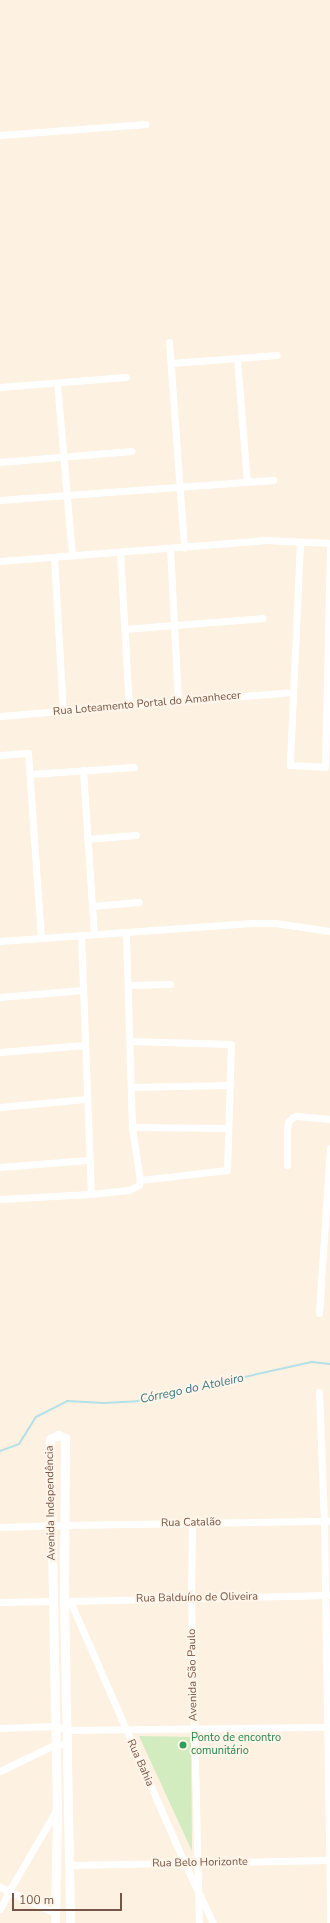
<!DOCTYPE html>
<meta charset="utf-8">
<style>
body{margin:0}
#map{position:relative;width:330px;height:1923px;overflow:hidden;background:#fdf1e1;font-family:"Nunito Sans",sans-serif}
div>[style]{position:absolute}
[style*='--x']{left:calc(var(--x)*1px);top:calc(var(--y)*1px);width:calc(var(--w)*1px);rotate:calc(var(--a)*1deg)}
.green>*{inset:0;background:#d2ebbf}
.stream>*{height:2px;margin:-1px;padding:0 1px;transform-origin:1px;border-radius:1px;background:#b4e1e8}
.minor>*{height:7px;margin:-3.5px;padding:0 3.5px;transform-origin:3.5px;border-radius:3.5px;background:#fff}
.tertiary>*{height:9px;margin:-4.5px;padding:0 4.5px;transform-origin:4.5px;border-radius:4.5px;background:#fff}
.dots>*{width:11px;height:11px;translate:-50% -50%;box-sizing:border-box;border:2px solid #fff5e8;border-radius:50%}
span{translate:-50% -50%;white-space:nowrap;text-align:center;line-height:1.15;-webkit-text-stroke:4px #fff5e8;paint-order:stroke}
.street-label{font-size:11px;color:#755646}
.leisure-label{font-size:11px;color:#27864d}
.left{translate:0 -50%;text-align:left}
.water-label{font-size:12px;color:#3c7983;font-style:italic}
.scale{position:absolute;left:12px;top:1893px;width:110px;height:18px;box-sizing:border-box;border:2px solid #755646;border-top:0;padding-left:5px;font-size:12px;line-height:14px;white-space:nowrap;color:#755646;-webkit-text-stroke:3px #fff5e8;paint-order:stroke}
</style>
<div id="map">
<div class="green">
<i style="clip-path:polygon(139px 1736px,191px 1737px,192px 1851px)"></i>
</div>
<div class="stream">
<i style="--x:0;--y:1451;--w:20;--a:-20"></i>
<i style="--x:19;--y:1444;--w:32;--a:-58"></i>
<i style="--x:36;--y:1417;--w:35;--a:-27"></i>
<i style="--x:67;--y:1401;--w:37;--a:3"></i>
<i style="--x:104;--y:1403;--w:33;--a:-3"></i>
<i style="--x:137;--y:1401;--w:179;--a:-12.6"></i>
<i style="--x:312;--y:1362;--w:18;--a:6"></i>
</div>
<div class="minor">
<i style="--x:0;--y:135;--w:146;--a:-4.3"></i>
<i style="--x:169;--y:342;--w:206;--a:85.8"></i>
<i style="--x:237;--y:359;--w:123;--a:85.4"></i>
<i style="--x:171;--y:363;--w:106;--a:-4.3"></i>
<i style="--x:57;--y:383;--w:173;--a:85"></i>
<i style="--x:0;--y:387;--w:126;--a:-4.5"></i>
<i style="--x:0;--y:462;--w:132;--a:-4.8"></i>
<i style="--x:0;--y:500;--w:274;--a:-4.2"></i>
<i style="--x:300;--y:542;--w:223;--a:92.6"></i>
<i style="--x:290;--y:765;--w:35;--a:3"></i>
<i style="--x:325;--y:767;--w:219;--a:-88.7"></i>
<i style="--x:170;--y:548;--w:154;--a:87"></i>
<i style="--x:120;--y:552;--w:154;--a:86.7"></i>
<i style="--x:54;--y:557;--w:154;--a:86.7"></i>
<i style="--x:0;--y:561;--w:267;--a:-4.5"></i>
<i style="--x:266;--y:540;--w:64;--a:2.7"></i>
<i style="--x:124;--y:629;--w:139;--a:-4.5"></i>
<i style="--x:0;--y:716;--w:294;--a:-4.7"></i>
<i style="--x:0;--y:755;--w:28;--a:-4"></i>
<i style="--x:28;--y:753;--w:185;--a:86"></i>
<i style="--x:83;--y:770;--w:164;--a:86.2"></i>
<i style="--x:30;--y:774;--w:104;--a:-3.9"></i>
<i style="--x:87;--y:839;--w:49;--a:-4.7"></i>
<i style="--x:92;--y:906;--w:47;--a:-4.9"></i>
<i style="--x:81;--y:935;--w:259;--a:87.8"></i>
<i style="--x:0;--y:941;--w:252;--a:-4.1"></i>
<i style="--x:251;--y:923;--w:24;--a:0"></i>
<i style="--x:275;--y:923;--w:56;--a:8.3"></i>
<i style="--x:128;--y:985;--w:42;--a:-1.4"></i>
<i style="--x:0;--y:997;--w:83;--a:-4.8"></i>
<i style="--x:130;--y:1041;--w:101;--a:1.7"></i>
<i style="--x:231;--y:1044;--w:126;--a:91.8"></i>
<i style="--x:227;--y:1170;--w:88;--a:173.4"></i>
<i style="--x:0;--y:1052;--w:85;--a:-4.7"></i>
<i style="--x:131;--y:1087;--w:99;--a:-1.2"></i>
<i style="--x:0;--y:1107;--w:86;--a:-5.3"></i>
<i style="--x:132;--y:1127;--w:96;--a:0.6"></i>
<i style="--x:287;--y:1165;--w:36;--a:-90"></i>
<i style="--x:287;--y:1129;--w:7;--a:-82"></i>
<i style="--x:288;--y:1122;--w:6;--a:-45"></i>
<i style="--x:292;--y:1118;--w:4;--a:-27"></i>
<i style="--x:296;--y:1116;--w:34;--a:5"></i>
<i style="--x:0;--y:1167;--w:88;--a:-4.5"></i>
<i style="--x:0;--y:1199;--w:91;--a:-3.1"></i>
<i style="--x:91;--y:1194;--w:38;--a:-6"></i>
<i style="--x:129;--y:1190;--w:11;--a:-27"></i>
<i style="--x:139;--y:1185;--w:5;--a:-79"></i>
<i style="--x:140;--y:1180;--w:54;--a:-98.6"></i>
<i style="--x:132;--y:1127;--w:195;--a:-91.8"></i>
<i style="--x:319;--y:1313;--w:165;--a:-86.2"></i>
<i style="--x:319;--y:1392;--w:130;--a:87.8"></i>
<i style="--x:324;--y:1522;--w:401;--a:89.1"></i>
<i style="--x:192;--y:1523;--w:75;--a:90.8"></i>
<i style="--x:191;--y:1598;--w:325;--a:88.6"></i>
<i style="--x:0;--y:1527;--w:64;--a:-1.8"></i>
<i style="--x:64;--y:1525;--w:266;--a:-0.9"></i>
<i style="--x:67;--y:1601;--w:263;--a:-1.3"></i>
<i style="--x:70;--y:1601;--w:287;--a:66.4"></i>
<i style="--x:185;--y:1864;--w:65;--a:64.6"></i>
<i style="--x:0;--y:1602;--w:53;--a:-1.1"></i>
<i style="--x:0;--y:1728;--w:55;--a:-2.1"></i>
<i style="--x:55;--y:1726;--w:14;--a:17"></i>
<i style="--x:68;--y:1730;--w:262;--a:-0.7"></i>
<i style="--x:0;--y:1771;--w:60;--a:-25.7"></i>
<i style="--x:54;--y:1745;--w:14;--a:-4"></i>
<i style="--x:70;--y:1865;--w:260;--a:-1.1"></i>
<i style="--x:0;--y:1887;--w:61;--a:25.3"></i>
<i style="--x:0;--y:1909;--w:20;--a:-63"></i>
<i style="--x:9;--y:1891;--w:95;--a:-59.7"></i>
</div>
<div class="tertiary">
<i style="--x:55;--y:1923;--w:114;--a:-89"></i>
<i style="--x:57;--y:1809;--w:370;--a:-91.1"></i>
<i style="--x:50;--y:1439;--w:9;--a:-27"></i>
<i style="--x:58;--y:1435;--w:8;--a:23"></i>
<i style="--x:65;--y:1438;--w:163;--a:90.4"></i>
<i style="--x:64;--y:1601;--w:322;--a:88.9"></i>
</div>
<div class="dots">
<i style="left:183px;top:1745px;background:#2e9e5b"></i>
</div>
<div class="street-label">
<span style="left:147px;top:704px;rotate:-5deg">Rua Loteamento Portal do Amanhecer</span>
<span style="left:51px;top:1503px;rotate:-91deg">Avenida Independência</span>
<span style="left:191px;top:1523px;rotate:-1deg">Rua Catalão</span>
<span style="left:197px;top:1598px;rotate:-1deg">Rua Balduíno de Oliveira</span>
<span style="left:193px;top:1675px;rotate:-91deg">Avenida São Paulo</span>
<span style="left:140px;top:1763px;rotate:66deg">Rua Bahia</span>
<span style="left:200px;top:1863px;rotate:-1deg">Rua Belo Horizonte</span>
</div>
<div class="leisure-label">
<span class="left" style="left:191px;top:1745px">Ponto de encontro<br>comunitário</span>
</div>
<div class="water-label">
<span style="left:192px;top:1389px;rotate:-12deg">Córrego do Atoleiro</span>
</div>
<div class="scale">100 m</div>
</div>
